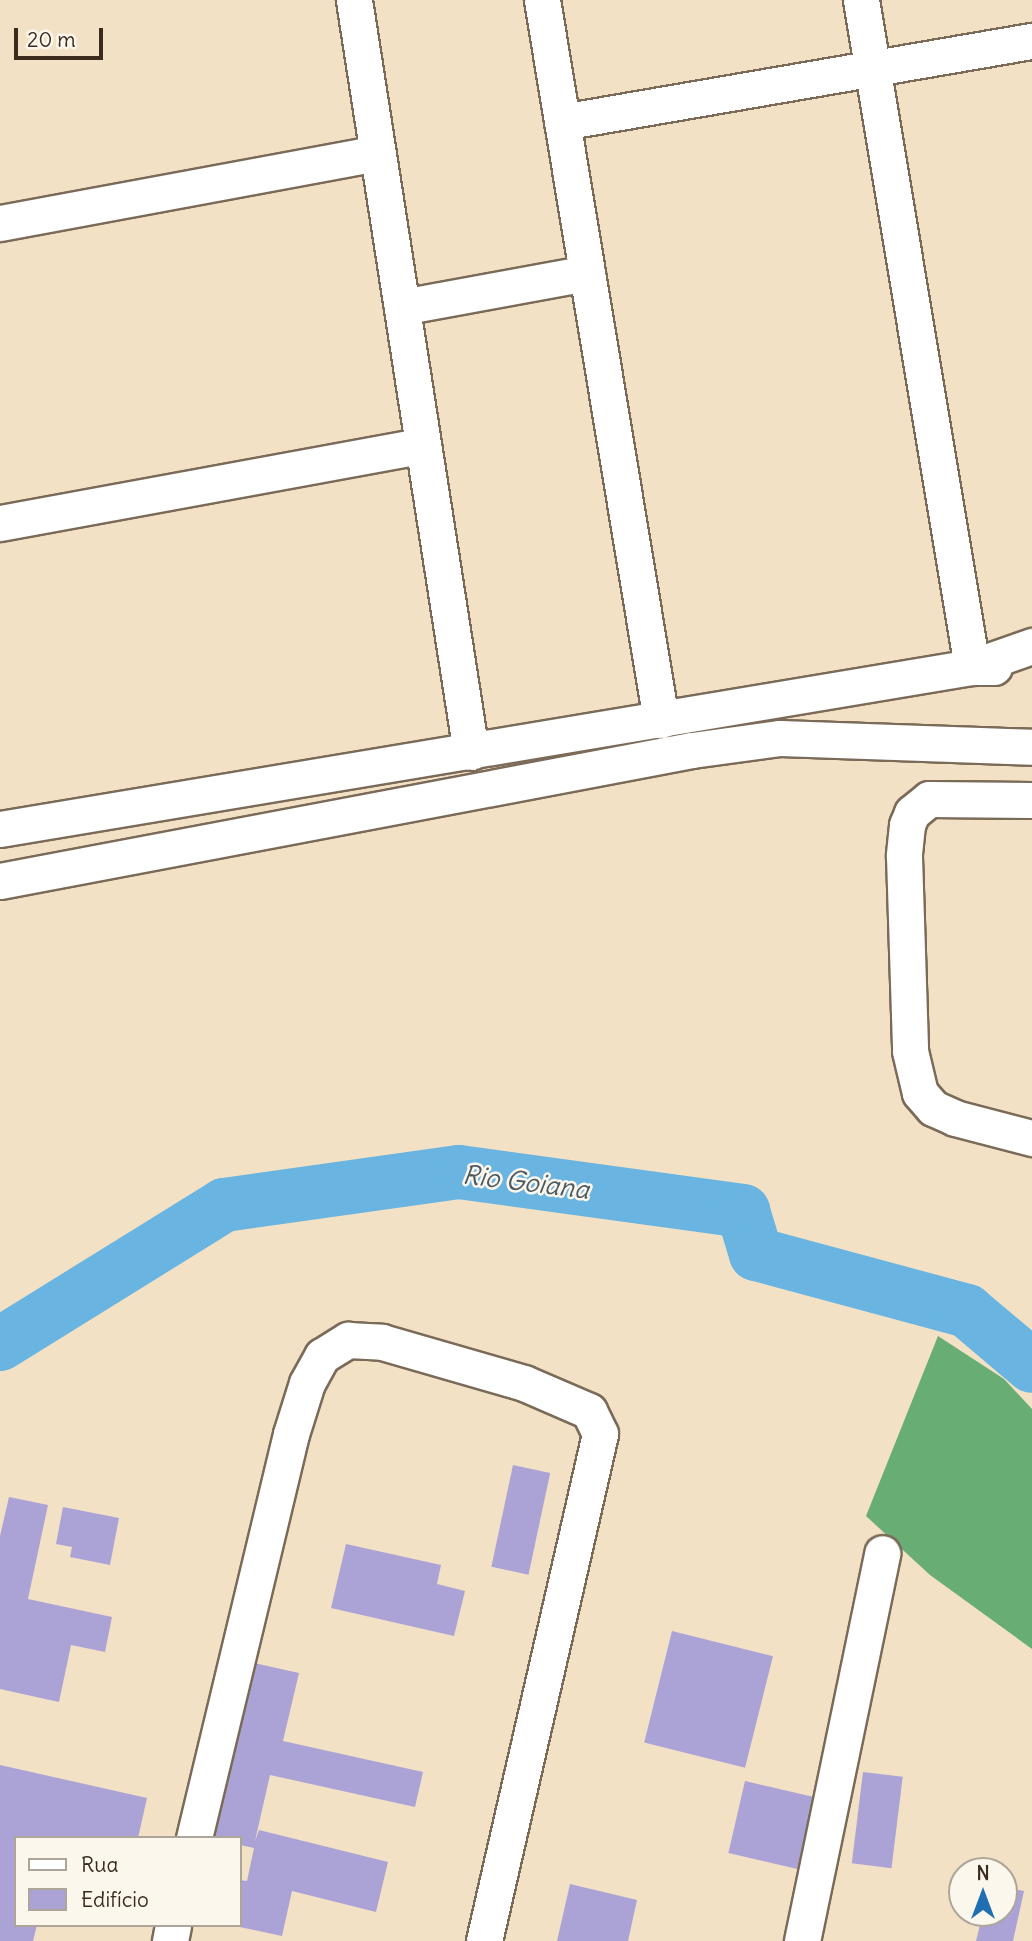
<!DOCTYPE html>
<meta charset="utf-8">
<style>
body{margin:0}
#map{position:relative;width:1032px;height:1941px;overflow:hidden;background:#f2e1c5;font-family:Delius,sans-serif}
div>[style]{position:absolute}
[style*='--x']{left:calc(var(--x)*1px);top:calc(var(--y)*1px);width:calc(var(--w)*1px);rotate:calc(var(--a)*1deg)}
.forest>*{inset:0;background:#68ae74}
.river>*{height:54px;margin:-27px;padding:0 27px;transform-origin:27px;border-radius:27px;background:#69b4e1}
.building>*{inset:0;background:#aba3d6;transform-origin:0 0}
.roads{filter:drop-shadow(2px 0 #7b6a58) drop-shadow(-2px 0 #7b6a58) drop-shadow(0 2px #7b6a58) drop-shadow(0 -2px #7b6a58)}
.minor>*{height:35px;margin:-17.5px;padding:0 17.5px;transform-origin:17.5px;border-radius:17.5px;background:#fff}
span{translate:-50% -50%;white-space:nowrap;text-align:center;line-height:1.15;-webkit-text-stroke:5px #fbf7ec;paint-order:stroke}
.water-label{font-size:26px;color:#4b5a62;font-style:italic}
.legend{position:absolute;left:14px;top:1836px;width:228px;height:91px;box-sizing:border-box;background:#fbf7ec;border:2px solid #aea59a;margin:0;padding:9px 12px;list-style:none;font-size:21px;color:#3b2a1e}
.legend li{display:flex;align-items:center;gap:14px;height:35px}
.legend b{width:35px;border:2px solid #aea59a}
.north{position:absolute;left:948px;top:1857px;width:70px;height:70px;box-sizing:border-box;background:#fbf7ec;border:2px solid #aea59a;border-radius:50%;rotate:0deg;font-size:19px;font-weight:700;line-height:28px;text-align:center;color:#3b2a1e}
.north::after{content:'';display:block;margin:auto;width:24px;height:32px;background:#1f6fb2;clip-path:polygon(50% 0,100% 100%,50% 72%,0 100%)}
.scale{position:absolute;left:14px;top:28px;width:89px;height:32px;box-sizing:border-box;border:4px solid #3b2a1e;border-top:0;padding-left:9px;font-size:21px;line-height:24px;white-space:nowrap;color:#3b2a1e;-webkit-text-stroke:5px #fbf7ec;paint-order:stroke}
</style>
<div id="map">
<div class="forest">
<i style="clip-path:polygon(938px 1336px,1004px 1379px,1032px 1409px,1032px 1649px,930px 1575px,866px 1516px)"></i>
</div>
<div class="river">
<i style="--x:0;--y:1344;--w:264;--a:-31.8"></i>
<i style="--x:224;--y:1205;--w:237;--a:-8"></i>
<i style="--x:459;--y:1172;--w:287;--a:7.8"></i>
<i style="--x:743;--y:1211;--w:45;--a:73.2"></i>
<i style="--x:756;--y:1254;--w:219;--a:15.1"></i>
<i style="--x:967;--y:1311;--w:85;--a:40.2"></i>
</div>
<div class="building">
<i style="left:513px;top:1465px;width:38px;height:104px;rotate:12deg"></i>
<i style="clip-path:polygon(9px 1497px,48px 1505px,28px 1599px,112px 1617px,105px 1652px,71px 1645px,59px 1702px,0 1689px,0 1536px)"></i>
<i style="clip-path:polygon(63px 1507px,119px 1518px,110px 1565px,70px 1557px,72px 1547px,56px 1544px)"></i>
<i style="clip-path:polygon(346px 1544px,441px 1565px,437px 1584px,465px 1591px,454px 1636px,331px 1608px)"></i>
<i style="left:672px;top:1631px;width:104px;height:115px;rotate:14deg"></i>
<i style="clip-path:polygon(250px 1662px,299px 1673px,283px 1741px,423px 1772px,415px 1807px,270px 1775px,255px 1841px,259px 1830px,388px 1862px,376px 1912px,292px 1891px,282px 1936px,240px 1927px,240px 1880px,247px 1881px,254px 1848px,240px 1845px,240px 1838px,208px 1838px)"></i>
<i style="clip-path:polygon(0 1765px,147px 1798px,138px 1838px,16px 1838px,16px 1925px,37px 1925px,33px 1941px,0 1941px)"></i>
<i style="left:863px;top:1772px;width:40px;height:92px;rotate:7deg"></i>
<i style="left:745px;top:1781px;width:73px;height:74px;rotate:13deg"></i>
<i style="clip-path:polygon(570px 1884px,637px 1900px,628px 1941px,557px 1941px)"></i>
<i style="clip-path:polygon(1004px 1887px,1024px 1891px,1013px 1941px,976px 1941px,983px 1913px,1004px 1913px)"></i>
</div>
<div class="roads">
<div class="minor">
<i style="--x:354;--y:0;--w:761;--a:81.16"></i>
<i style="--x:542;--y:0;--w:730;--a:80.62"></i>
<i style="--x:861;--y:0;--w:676;--a:80.55"></i>
<i style="--x:972;--y:667;--w:22;--a:0"></i>
<i style="--x:562;--y:122;--w:477;--a:-9.8"></i>
<i style="--x:0;--y:223;--w:384;--a:-10.5"></i>
<i style="--x:402;--y:307;--w:188;--a:-10.4"></i>
<i style="--x:0;--y:523;--w:430;--a:-10.4"></i>
<i style="--x:1032;--y:800;--w:103;--a:-179.4"></i>
<i style="--x:929;--y:799;--w:22;--a:141"></i>
<i style="--x:912;--y:813;--w:13;--a:113"></i>
<i style="--x:907;--y:825;--w:31;--a:96"></i>
<i style="--x:904;--y:856;--w:195;--a:88.2"></i>
<i style="--x:910;--y:1051;--w:43;--a:76.6"></i>
<i style="--x:920;--y:1093;--w:20;--a:49"></i>
<i style="--x:933;--y:1108;--w:24;--a:24"></i>
<i style="--x:955;--y:1118;--w:80;--a:14.6"></i>
<i style="--x:0;--y:829;--w:985;--a:-9.46"></i>
<i style="--x:972;--y:667;--w:64;--a:-19.3"></i>
<i style="--x:0;--y:881;--w:704;--a:-10.72"></i>
<i style="--x:692;--y:750;--w:89;--a:-7.8"></i>
<i style="--x:780;--y:738;--w:252;--a:2"></i>
<i style="--x:194;--y:1838;--w:415;--a:-76.5"></i>
<i style="--x:291;--y:1434;--w:53;--a:-72.6"></i>
<i style="--x:307;--y:1383;--w:31;--a:-61"></i>
<i style="--x:322;--y:1356;--w:31;--a:-32"></i>
<i style="--x:348;--y:1340;--w:34;--a:3"></i>
<i style="--x:382;--y:1342;--w:148;--a:16.1"></i>
<i style="--x:524;--y:1383;--w:71;--a:23.3"></i>
<i style="--x:589;--y:1411;--w:25;--a:64"></i>
<i style="--x:600;--y:1434;--w:520;--a:102.89"></i>
<i style="--x:170;--y:1941;--w:16;--a:-79"></i>
<i style="--x:802;--y:1941;--w:396;--a:-78.3"></i>
</div>
</div>
<div class="water-label">
<span style="left:526px;top:1182px;rotate:7deg">Rio Goiana</span>
</div>
<ul class="legend">
<li><b style="height:9px;background:#fff"></b>Rua</li>
<li><b style="height:19px;background:#aba3d6"></b>Edifício</li>
</ul>
<div class="north">N</div>
<div class="scale">20 m</div>
</div>
